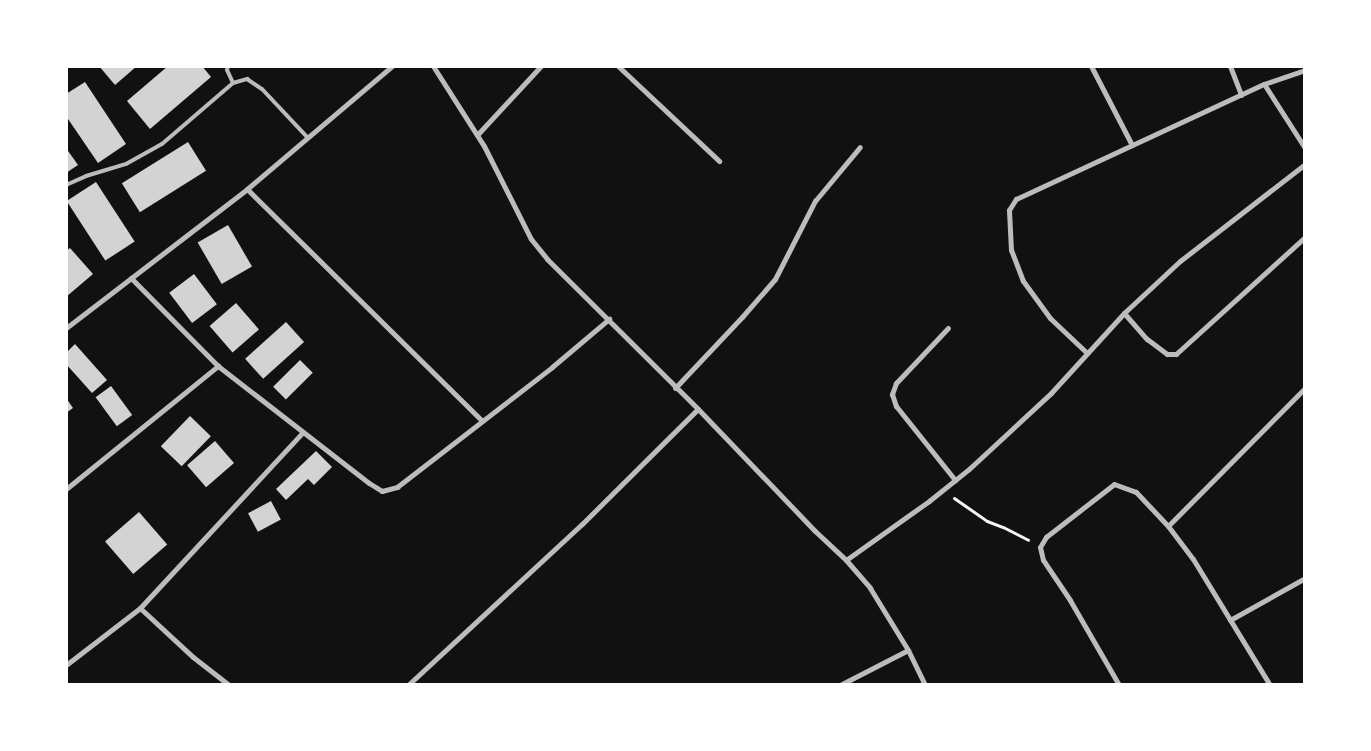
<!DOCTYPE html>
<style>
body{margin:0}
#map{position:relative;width:1371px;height:751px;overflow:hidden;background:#111;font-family:"Golos Text",sans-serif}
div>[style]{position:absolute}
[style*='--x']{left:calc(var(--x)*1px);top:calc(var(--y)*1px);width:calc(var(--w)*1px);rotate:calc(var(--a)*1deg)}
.building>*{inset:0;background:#d3d3d3;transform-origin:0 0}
.path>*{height:3px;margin:-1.5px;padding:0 1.5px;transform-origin:1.5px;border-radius:1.5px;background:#f5f5f5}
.service>*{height:4px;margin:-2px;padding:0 2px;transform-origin:2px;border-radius:2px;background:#bcbcbc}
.minor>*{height:5px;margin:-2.5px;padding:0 2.5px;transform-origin:2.5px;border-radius:2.5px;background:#bcbcbc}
span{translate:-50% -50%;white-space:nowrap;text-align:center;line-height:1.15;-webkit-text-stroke:4.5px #fff;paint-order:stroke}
.frame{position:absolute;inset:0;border:68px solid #fff;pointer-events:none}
</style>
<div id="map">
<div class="building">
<i style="clip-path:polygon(99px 66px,137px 66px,115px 85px)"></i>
<i style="clip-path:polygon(168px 66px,202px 66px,211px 77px,150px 129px,127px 101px)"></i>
<i style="clip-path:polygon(85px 82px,126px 144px,98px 163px,66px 116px,66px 94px)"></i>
<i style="left:188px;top:142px;width:34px;height:78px;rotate:58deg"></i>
<i style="clip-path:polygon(66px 148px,78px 165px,66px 173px)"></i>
<i style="left:96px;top:182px;width:71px;height:35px;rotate:57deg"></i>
<i style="left:228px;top:225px;width:48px;height:35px;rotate:60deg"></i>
<i style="clip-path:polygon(70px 248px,93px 274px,66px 297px,66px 251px)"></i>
<i style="left:194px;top:274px;width:38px;height:31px;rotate:53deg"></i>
<i style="left:236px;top:303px;width:35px;height:35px;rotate:49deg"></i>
<i style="left:286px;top:322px;width:27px;height:55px;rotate:48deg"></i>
<i style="clip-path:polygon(75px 344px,107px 380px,92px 393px,66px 364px,66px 353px)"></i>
<i style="left:300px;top:360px;width:18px;height:38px;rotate:45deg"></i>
<i style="left:111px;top:386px;width:36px;height:19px;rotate:54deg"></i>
<i style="clip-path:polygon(66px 398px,73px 408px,66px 413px)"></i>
<i style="left:190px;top:416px;width:29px;height:42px;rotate:44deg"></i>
<i style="left:215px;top:441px;width:29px;height:37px;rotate:49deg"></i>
<i style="clip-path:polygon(316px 451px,332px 467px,314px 485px,308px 479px,286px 500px,276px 489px)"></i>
<i style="left:271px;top:501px;width:21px;height:26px;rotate:62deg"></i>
<i style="left:139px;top:512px;width:43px;height:45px;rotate:49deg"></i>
</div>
<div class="path">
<i style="--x:954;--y:498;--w:40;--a:34.9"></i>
<i style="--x:987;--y:521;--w:17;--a:21"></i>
<i style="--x:1003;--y:527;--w:28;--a:27"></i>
</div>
<div class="service">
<i style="--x:228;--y:66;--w:4;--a:104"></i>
<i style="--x:227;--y:70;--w:14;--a:65"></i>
<i style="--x:66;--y:185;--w:22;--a:-24"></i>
<i style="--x:86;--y:176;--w:42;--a:-16.7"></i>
<i style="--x:126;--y:164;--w:41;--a:-29.1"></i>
<i style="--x:162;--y:144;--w:94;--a:-40.7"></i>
<i style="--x:233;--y:83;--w:15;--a:-16"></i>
<i style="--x:247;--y:79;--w:18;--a:34"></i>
<i style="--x:262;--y:89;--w:66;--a:46.8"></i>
</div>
<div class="minor">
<i style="--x:433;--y:66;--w:95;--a:57.5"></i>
<i style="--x:484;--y:146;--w:104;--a:63.2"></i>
<i style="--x:531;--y:239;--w:26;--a:51"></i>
<i style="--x:547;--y:259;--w:213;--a:44.8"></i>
<i style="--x:698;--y:409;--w:169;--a:46.2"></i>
<i style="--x:815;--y:531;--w:42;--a:43.1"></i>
<i style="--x:846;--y:560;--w:37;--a:49"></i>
<i style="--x:870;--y:588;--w:73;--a:58.5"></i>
<i style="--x:908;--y:650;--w:39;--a:64"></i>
<i style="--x:618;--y:66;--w:139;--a:43.2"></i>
<i style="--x:1091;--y:66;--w:89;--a:62.6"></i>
<i style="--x:1230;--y:66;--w:31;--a:69"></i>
<i style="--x:1264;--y:84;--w:76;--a:57.4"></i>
<i style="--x:477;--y:135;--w:94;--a:-47.2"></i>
<i style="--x:247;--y:189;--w:329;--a:44.6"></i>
<i style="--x:131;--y:278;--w:124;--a:45.3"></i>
<i style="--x:218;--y:366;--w:191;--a:37.8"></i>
<i style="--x:369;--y:483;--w:15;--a:32"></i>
<i style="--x:382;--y:491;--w:16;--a:-15"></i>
<i style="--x:397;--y:487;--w:196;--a:-37.7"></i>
<i style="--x:552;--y:367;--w:75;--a:-40.1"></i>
<i style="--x:1124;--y:313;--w:35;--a:49"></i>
<i style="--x:1147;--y:339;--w:25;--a:37"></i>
<i style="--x:1167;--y:354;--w:9;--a:0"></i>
<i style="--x:1176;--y:354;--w:174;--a:-42.2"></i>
<i style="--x:66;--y:328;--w:228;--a:-37.5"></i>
<i style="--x:247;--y:189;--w:190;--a:-40.3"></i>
<i style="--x:948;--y:328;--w:76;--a:133.4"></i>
<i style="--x:896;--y:383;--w:12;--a:110"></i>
<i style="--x:892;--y:394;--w:13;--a:72"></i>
<i style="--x:896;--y:406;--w:95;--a:51.4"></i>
<i style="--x:1087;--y:353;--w:51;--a:-136.6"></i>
<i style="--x:1050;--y:318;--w:46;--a:-126.1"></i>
<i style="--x:1023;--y:281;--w:33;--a:-111"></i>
<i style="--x:1011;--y:250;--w:40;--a:-92.9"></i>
<i style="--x:1009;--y:210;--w:13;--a:-58"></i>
<i style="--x:1016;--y:199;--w:273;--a:-24.9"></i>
<i style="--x:1264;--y:84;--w:43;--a:-18.9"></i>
<i style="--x:675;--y:388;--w:98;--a:-46.7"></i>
<i style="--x:742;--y:317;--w:50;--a:-49"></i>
<i style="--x:775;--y:279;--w:88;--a:-62.9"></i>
<i style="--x:815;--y:201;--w:70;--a:-50.2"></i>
<i style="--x:66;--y:489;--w:196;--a:-39"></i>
<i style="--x:1168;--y:526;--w:194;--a:-45.2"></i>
<i style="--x:846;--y:560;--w:102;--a:-35.4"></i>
<i style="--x:929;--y:501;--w:51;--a:-38.7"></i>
<i style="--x:969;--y:469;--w:112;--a:-42.8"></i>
<i style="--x:1051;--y:393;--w:108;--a:-47.6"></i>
<i style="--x:1124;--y:313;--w:76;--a:-42.9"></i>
<i style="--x:1180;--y:261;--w:158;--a:-37.8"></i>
<i style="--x:140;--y:608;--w:238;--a:-47.2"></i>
<i style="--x:1230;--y:620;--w:86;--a:-29.2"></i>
<i style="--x:66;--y:665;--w:93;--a:-37.6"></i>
<i style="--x:140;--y:608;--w:72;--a:42.8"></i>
<i style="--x:193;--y:657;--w:46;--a:37.9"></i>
<i style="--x:408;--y:685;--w:237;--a:-42.8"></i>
<i style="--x:582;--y:524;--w:163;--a:-44.8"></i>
<i style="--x:840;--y:685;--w:76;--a:-27.2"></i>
<i style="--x:1119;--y:685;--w:98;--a:-120"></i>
<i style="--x:1070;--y:600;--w:48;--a:-124"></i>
<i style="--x:1043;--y:560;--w:13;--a:-103"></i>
<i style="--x:1040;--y:547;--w:12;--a:-59"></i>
<i style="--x:1046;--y:537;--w:86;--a:-37.9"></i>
<i style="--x:1114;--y:484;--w:23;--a:20"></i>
<i style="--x:1136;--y:492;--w:47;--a:46.7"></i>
<i style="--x:1168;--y:526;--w:41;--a:52.9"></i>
<i style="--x:1193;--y:559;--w:148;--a:58.6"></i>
</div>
<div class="frame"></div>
</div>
